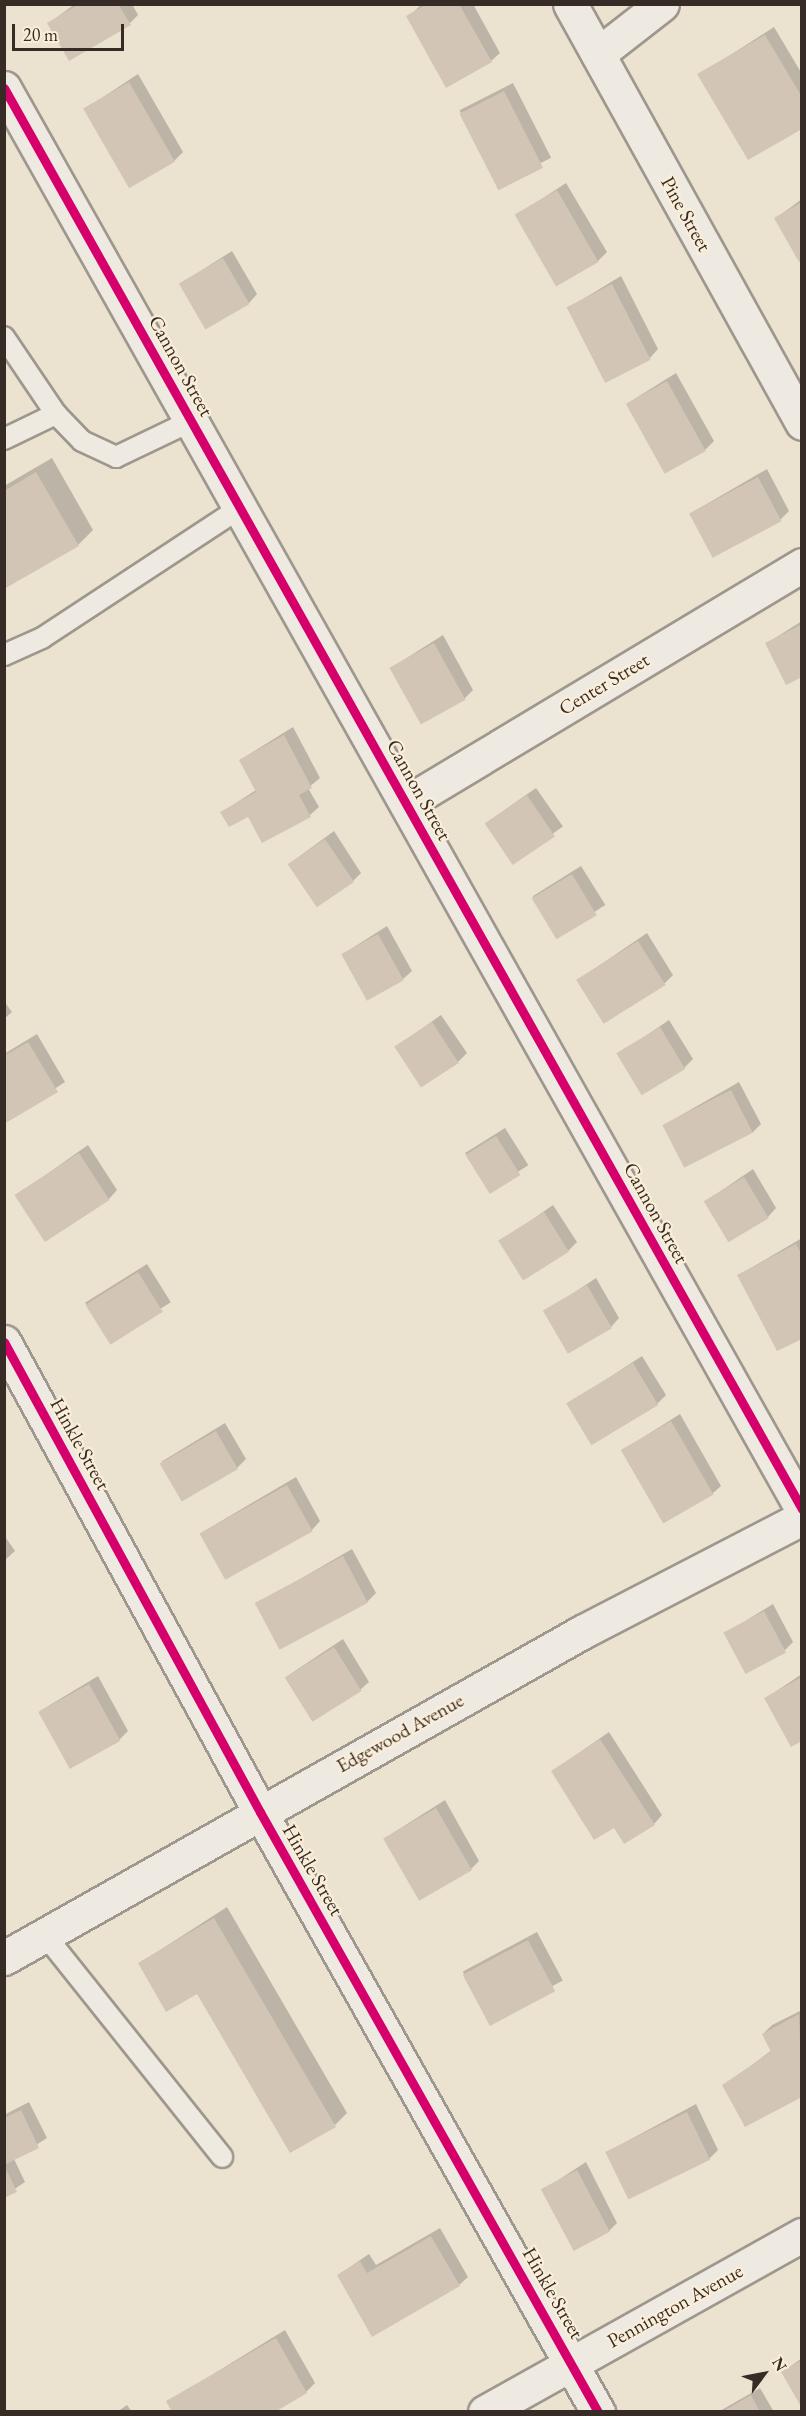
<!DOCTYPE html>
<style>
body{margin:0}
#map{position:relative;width:806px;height:2416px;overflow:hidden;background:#ece2d0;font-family:"EB Garamond",serif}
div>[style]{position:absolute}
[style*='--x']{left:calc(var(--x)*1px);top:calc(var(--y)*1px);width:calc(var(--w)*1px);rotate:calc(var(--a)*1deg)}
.shadow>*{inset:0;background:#0003;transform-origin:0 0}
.building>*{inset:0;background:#d3c5b5;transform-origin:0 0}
.roads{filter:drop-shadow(2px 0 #9e978d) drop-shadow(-2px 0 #9e978d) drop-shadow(0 2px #9e978d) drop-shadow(0 -2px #9e978d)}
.lane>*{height:20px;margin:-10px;padding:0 10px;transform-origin:10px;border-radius:10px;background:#efeae1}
.street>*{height:33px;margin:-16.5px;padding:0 16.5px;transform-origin:16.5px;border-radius:16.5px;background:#efeae1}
.cycleway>*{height:9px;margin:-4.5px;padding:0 4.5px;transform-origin:4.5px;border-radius:4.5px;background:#d6006c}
span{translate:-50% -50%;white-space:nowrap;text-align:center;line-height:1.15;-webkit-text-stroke:4.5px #faeed9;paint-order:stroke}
.street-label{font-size:20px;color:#372b26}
.frame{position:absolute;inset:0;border:6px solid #372b26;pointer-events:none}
.north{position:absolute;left:734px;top:2344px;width:60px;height:60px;-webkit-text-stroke:4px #faeed9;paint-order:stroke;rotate:58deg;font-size:16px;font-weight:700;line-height:24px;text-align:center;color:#372b26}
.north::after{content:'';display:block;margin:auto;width:21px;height:27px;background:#372b26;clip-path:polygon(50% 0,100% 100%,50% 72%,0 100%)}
.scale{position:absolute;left:12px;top:24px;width:112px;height:27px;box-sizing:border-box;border:3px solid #372b26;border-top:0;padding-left:8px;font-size:18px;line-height:21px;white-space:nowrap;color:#372b26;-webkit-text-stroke:4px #faeed9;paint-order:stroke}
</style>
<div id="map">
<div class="shadow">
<i style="clip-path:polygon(75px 4px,132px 4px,138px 15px,130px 23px,49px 23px)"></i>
<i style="clip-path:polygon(422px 4px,473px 4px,500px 53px,491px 61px,408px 17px)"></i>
<i style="clip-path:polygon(774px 27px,802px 74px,802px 127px,699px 75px)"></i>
<i style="clip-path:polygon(138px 74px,183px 152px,174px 161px,85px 109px)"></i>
<i style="left:513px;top:83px;width:84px;height:60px;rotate:63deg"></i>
<i style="clip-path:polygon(566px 183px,607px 252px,598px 261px,517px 215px)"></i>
<i style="clip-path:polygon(802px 199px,802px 259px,776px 218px)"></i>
<i style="clip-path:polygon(232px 251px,257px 294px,249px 303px,180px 284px)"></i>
<i style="clip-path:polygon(621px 276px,658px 349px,650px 358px,568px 308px)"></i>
<i style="clip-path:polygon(676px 373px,714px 441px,705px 450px,628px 403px)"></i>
<i style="clip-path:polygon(52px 458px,93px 530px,78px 545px,4px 587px,4px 486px)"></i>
<i style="clip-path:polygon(767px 469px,789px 511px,780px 520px,691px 513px)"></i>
<i style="clip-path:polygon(802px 621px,802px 676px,767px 643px)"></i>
<i style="clip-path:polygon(443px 635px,473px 690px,464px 699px,391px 668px)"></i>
<i style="clip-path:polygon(293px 727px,320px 778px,308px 788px,319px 807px,310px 815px,222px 812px,256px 790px,240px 760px)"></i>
<i style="left:536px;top:788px;width:47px;height:61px;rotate:55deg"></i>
<i style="clip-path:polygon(334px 831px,361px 873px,353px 881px,289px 864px)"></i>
<i style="left:581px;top:866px;width:46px;height:57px;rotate:58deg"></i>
<i style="clip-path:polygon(387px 926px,412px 971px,403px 979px,343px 954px)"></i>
<i style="clip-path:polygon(647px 933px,673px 975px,665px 983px,578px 980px)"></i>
<i style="clip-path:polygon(4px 1001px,12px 1012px,4px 1019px)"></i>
<i style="clip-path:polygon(441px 1015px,467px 1053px,458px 1062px,396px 1047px)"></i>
<i style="clip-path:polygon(669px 1020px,693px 1059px,684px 1068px,619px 1054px)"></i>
<i style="clip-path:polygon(37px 1034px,65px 1082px,4px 1122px,4px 1054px)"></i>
<i style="clip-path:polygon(739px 1082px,761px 1124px,753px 1132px,664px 1125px)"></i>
<i style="left:505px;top:1128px;width:44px;height:47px;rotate:58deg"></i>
<i style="clip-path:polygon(88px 1145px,117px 1190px,109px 1199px,16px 1196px)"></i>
<i style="clip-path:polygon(753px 1169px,776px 1208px,768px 1217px,706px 1201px)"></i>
<i style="clip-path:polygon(553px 1205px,577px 1242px,568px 1251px,500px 1242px)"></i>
<i style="clip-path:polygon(802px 1238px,802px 1337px,739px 1275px)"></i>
<i style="left:147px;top:1264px;width:45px;height:73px;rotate:58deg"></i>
<i style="clip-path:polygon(596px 1278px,619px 1318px,611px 1327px,545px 1312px)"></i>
<i style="clip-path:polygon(642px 1356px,666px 1395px,657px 1404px,569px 1404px)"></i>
<i style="clip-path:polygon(680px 1414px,721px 1486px,712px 1494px,623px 1450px)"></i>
<i style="clip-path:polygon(225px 1423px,246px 1459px,237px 1468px,161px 1462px)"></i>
<i style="clip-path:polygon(296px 1477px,320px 1521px,312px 1530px,201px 1533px)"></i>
<i style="clip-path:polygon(4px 1535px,15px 1551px,4px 1561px)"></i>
<i style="clip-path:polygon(352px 1549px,376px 1593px,367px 1602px,257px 1604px)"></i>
<i style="clip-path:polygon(773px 1604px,793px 1642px,785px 1650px,726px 1633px)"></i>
<i style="clip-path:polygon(343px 1639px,369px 1682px,360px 1690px,286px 1677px)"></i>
<i style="clip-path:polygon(802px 1674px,802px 1739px,766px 1698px)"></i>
<i style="clip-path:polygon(98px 1676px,128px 1731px,119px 1740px,40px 1711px)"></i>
<i style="clip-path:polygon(609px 1732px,662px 1815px,654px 1824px,614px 1826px,553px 1771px)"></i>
<i style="clip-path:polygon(445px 1800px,479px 1861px,471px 1869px,385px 1838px)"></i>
<i style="clip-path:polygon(227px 1907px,347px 2113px,335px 2125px,198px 1992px,140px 1963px)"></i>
<i style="left:537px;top:1932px;width:55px;height:84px;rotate:62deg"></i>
<i style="clip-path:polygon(802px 2010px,802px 2095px,724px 2086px,772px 2050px,763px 2034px,772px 2025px)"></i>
<i style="clip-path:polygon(29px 2102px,47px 2138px,14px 2159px,25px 2182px,4px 2196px,4px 2115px)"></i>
<i style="clip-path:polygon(696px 2104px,718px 2150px,709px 2159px,607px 2152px)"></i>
<i style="clip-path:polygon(586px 2162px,617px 2223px,609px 2231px,543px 2190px)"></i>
<i style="clip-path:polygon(440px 2228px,468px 2277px,459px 2285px,338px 2275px,369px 2254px,376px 2265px)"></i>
<i style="clip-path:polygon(285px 2330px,315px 2383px,306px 2392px,272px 2412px,168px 2402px)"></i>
<i style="clip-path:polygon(802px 2358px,802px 2405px,783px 2372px)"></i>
<i style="clip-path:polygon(760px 2388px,774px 2412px,718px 2412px)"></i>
<i style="clip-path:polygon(127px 2405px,132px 2412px,117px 2412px)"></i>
</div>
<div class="building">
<i style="clip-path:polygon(79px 4px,118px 4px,131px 25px,69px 61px,47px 23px)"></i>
<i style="clip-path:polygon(427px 4px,459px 4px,492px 62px,446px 88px,406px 16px)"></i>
<i style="clip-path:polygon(765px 35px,802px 97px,802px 129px,748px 160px,697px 74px)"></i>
<i style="left:129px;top:82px;width:92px;height:53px;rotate:60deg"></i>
<i style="left:504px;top:91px;width:86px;height:50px;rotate:63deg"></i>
<i style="left:557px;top:190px;width:83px;height:49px;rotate:60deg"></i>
<i style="clip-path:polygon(802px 202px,802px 261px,799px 262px,774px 218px)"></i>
<i style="left:223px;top:258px;width:53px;height:51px;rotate:60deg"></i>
<i style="left:612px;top:284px;width:85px;height:51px;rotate:63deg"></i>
<i style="left:667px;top:381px;width:80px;height:47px;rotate:61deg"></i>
<i style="clip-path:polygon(36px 472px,79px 546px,4px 589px,4px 491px)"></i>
<i style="left:758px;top:477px;width:50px;height:78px;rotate:62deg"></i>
<i style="clip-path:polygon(802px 624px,802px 677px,786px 685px,765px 643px)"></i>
<i style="left:434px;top:643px;width:65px;height:51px;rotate:61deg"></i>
<i style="clip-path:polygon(284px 735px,312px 788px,299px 795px,311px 817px,262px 843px,248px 817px,229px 827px,220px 812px,256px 792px,239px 760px)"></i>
<i style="left:527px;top:795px;width:50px;height:51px;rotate:56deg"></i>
<i style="left:325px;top:839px;width:52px;height:45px;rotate:56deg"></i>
<i style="left:572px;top:874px;width:48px;height:47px;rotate:59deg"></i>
<i style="left:378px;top:934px;width:53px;height:42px;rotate:61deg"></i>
<i style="left:638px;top:941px;width:52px;height:73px;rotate:58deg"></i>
<i style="left:432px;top:1022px;width:49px;height:45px;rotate:57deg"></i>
<i style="left:660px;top:1027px;width:49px;height:51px;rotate:59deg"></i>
<i style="clip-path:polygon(28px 1042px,58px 1092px,4px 1124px,4px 1056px)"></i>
<i style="left:731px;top:1090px;width:48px;height:77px;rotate:63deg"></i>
<i style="left:496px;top:1136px;width:46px;height:36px;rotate:58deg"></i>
<i style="left:79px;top:1153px;width:56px;height:77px;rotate:57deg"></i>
<i style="left:744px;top:1177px;width:48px;height:47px;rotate:59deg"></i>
<i style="left:544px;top:1212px;width:47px;height:54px;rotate:58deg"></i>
<i style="clip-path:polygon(796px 1244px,802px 1255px,802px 1339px,777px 1351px,737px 1275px)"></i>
<i style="left:138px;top:1272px;width:47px;height:62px;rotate:58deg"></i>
<i style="left:587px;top:1285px;width:50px;height:51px;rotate:60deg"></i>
<i style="left:633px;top:1363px;width:49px;height:78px;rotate:59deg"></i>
<i style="left:671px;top:1421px;width:85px;height:58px;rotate:60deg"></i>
<i style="left:216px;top:1431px;width:44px;height:65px;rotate:60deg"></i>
<i style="left:287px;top:1485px;width:53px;height:100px;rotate:61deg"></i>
<i style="left:343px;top:1556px;width:53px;height:100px;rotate:62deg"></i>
<i style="left:764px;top:1611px;width:47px;height:46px;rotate:62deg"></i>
<i style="left:334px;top:1647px;width:52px;height:58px;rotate:58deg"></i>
<i style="clip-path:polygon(802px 1677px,802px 1741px,791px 1747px,764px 1698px)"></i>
<i style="left:89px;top:1684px;width:65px;height:58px;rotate:61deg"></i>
<i style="clip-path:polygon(600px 1739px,655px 1825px,624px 1844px,614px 1828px,594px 1840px,551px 1771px)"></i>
<i style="left:436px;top:1808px;width:72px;height:61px;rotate:60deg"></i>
<i style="clip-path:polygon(214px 1918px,336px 2127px,290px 2153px,197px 1994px,166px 2012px,138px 1963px)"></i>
<i style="left:528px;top:1940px;width:58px;height:74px;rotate:62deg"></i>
<i style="clip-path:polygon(799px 2014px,802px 2097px,745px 2127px,722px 2085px,771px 2052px,762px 2034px)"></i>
<i style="clip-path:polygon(21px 2110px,39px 2148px,4px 2165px,4px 2118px)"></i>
<i style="left:687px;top:2112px;width:53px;height:91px;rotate:64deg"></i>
<i style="clip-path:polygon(4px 2165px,17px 2192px,4px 2198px)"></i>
<i style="left:577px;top:2170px;width:70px;height:41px;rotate:62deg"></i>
<i style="clip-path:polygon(431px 2236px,460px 2286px,372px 2337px,337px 2275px,360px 2261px,367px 2273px)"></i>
<i style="clip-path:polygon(276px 2338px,307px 2393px,275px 2412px,172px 2412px,166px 2401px)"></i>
<i style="clip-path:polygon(802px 2360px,802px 2408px,781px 2372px)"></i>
<i style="clip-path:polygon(751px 2395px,760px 2412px,722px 2412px)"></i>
</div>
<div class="roads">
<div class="lane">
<i style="--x:4;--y:337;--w:93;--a:56"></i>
<i style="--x:56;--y:414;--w:37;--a:46"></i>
<i style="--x:82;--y:441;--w:38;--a:25"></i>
<i style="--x:116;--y:457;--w:83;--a:-25.6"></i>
<i style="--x:4;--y:439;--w:58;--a:-25.7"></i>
<i style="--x:4;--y:655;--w:42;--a:-24.1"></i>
<i style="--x:42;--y:638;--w:237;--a:-33.3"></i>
<i style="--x:45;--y:1935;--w:284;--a:51.4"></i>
</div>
<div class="street">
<i style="--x:570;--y:4;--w:479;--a:61"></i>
<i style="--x:598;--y:54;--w:81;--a:-38"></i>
<i style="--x:4;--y:88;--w:1630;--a:60.68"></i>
<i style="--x:406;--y:803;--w:462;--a:-31"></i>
<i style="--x:4;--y:1342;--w:535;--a:61.42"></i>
<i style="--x:260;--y:1812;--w:689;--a:60.61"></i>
<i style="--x:4;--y:1958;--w:664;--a:-29.42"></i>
<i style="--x:582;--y:1632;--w:248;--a:-27.4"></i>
<i style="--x:485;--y:2412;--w:363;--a:-29.2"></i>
</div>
</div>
<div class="cycleway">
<i style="--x:4;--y:88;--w:1630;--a:60.68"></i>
<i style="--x:4;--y:1342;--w:535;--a:61.42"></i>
<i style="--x:260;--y:1812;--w:689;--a:60.61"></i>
</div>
<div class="street-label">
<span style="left:686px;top:214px;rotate:61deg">Pine Street</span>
<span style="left:181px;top:366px;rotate:61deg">Cannon Street</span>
<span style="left:604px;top:684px;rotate:-31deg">Center Street</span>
<span style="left:419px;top:790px;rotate:61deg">Cannon Street</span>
<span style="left:656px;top:1213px;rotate:61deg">Cannon Street</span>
<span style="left:80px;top:1444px;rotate:61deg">Hinkle Street</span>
<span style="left:400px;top:1733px;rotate:-29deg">Edgewood Avenue</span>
<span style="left:313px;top:1870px;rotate:60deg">Hinkle Street</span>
<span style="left:553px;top:2293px;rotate:60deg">Hinkle Street</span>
<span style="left:675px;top:2306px;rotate:-29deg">Pennington Avenue</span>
</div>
<div class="frame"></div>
<div class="north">N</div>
<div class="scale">20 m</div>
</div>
